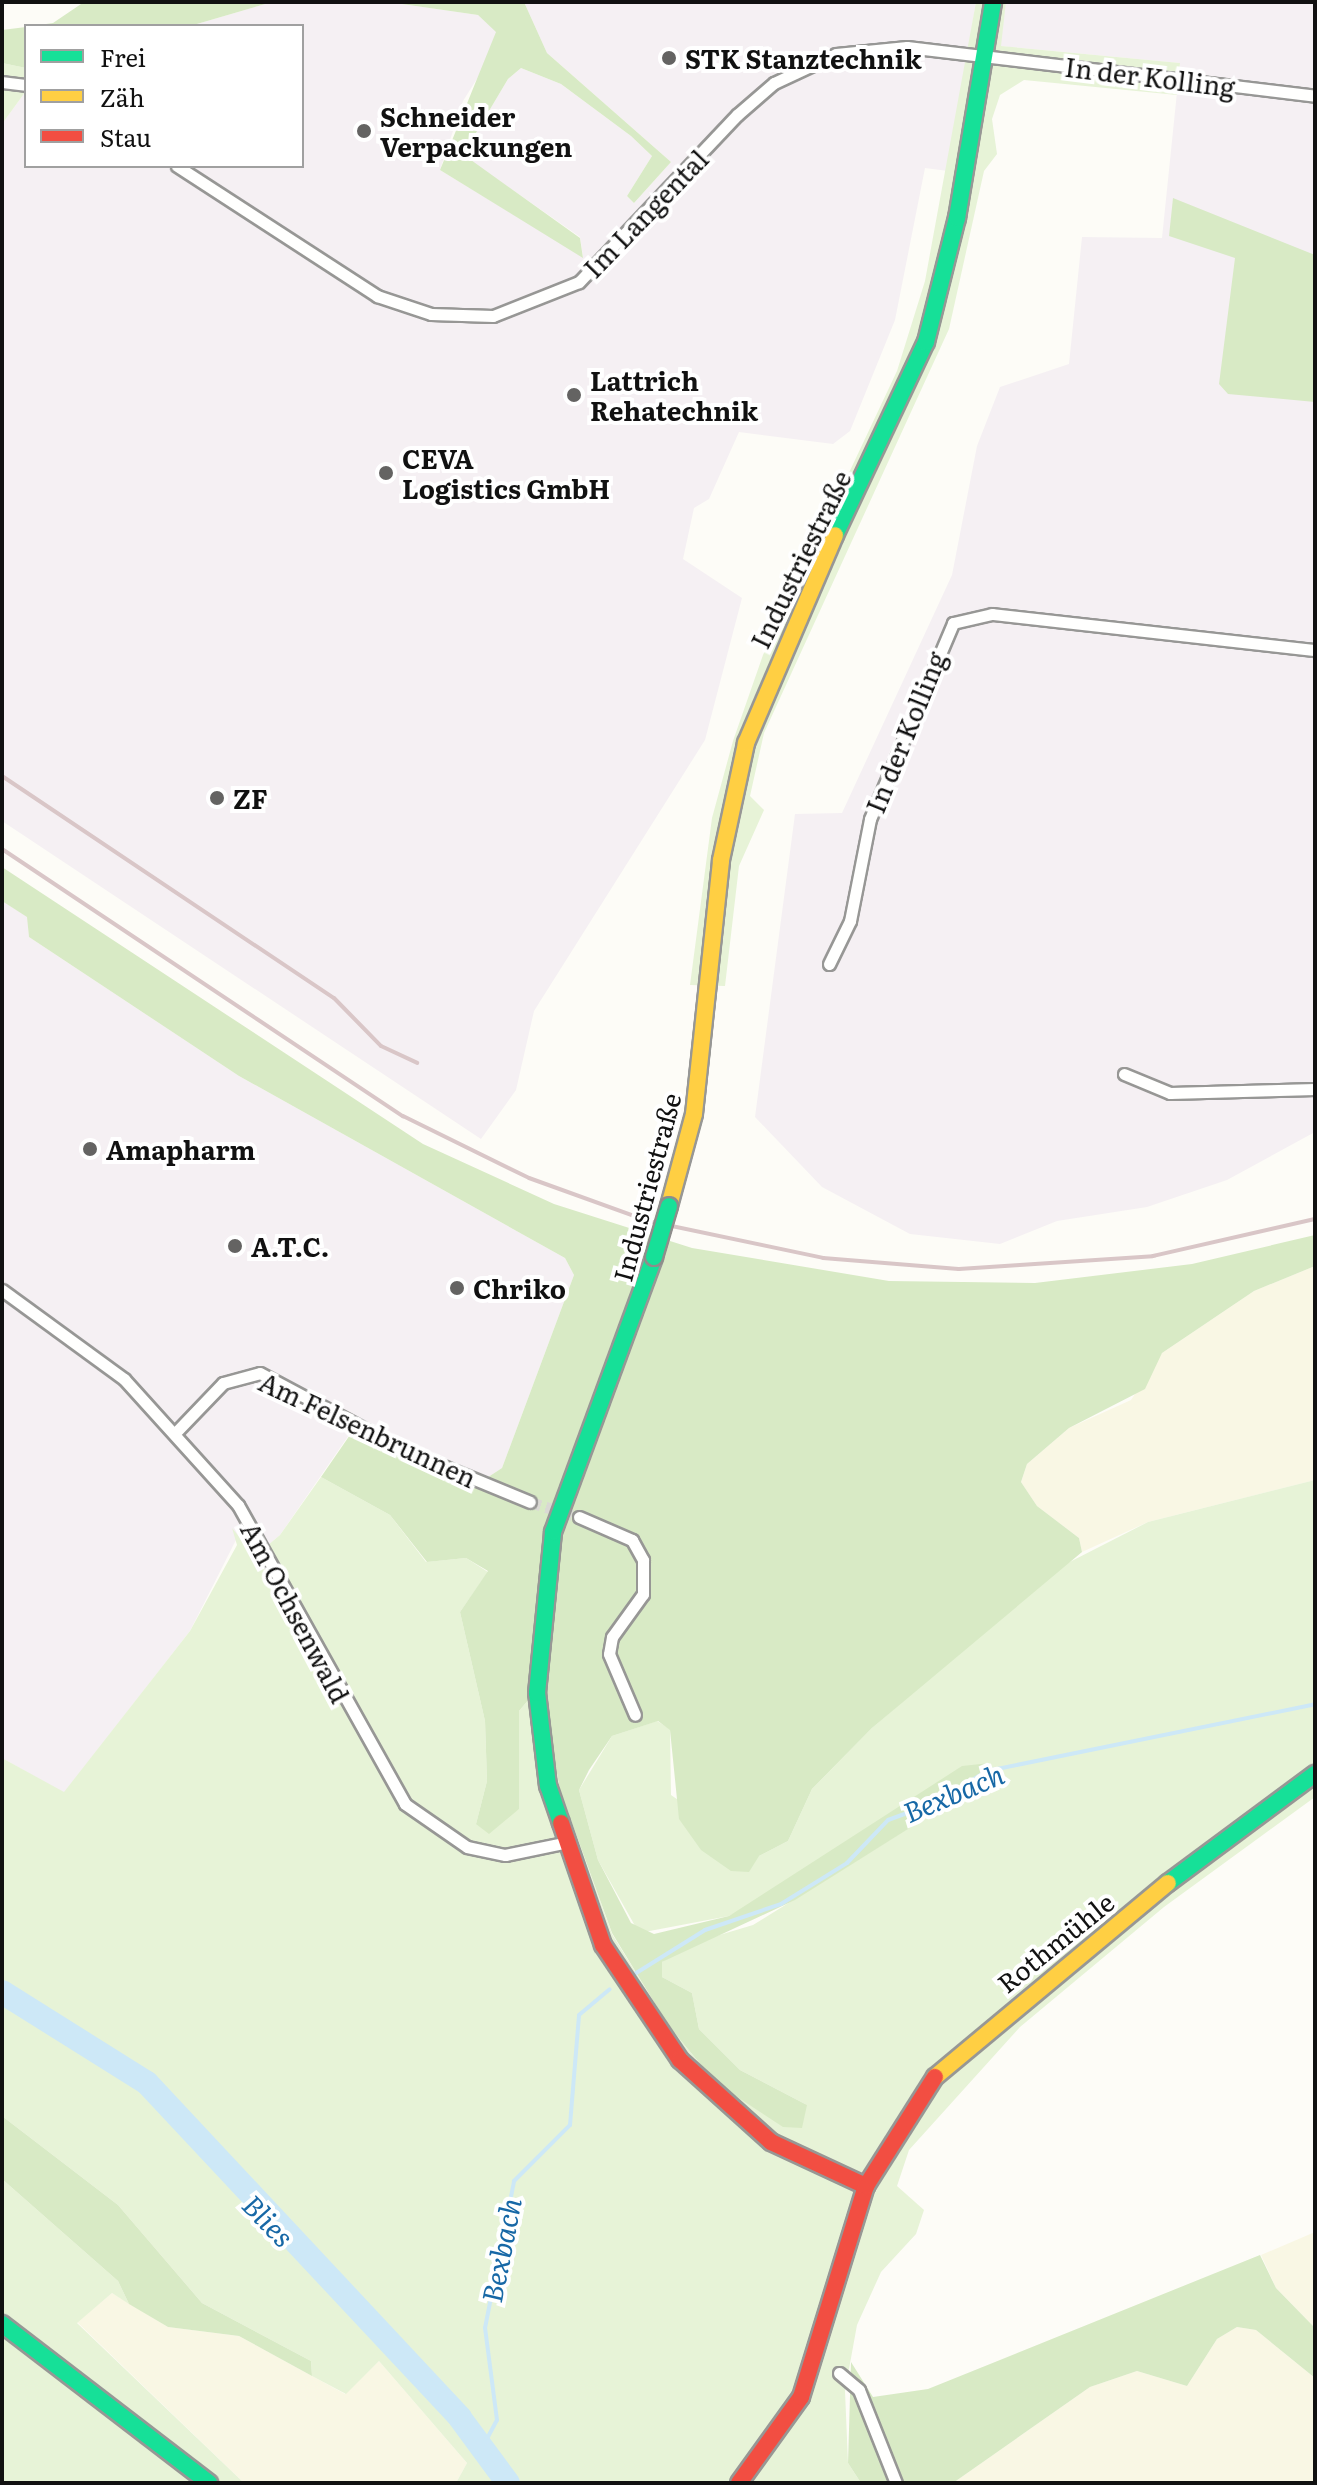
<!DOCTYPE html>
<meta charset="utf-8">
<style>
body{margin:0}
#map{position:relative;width:1317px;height:2485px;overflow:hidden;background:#fdfcf7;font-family:Literata,serif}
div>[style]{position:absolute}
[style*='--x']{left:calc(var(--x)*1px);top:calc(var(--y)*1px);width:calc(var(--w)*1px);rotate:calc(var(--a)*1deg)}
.industrial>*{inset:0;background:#f5f0f3}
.farmland>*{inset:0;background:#f9f7e4}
.green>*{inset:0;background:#e7f3d7}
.forest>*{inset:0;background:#d8eac5}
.stream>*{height:4px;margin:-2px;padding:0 2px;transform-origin:2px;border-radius:2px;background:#cde8f7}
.river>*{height:24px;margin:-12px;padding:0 12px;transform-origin:12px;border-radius:12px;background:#cde8f7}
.street-tunnel>*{height:11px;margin-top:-5.5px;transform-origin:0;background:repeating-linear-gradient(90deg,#dad9d4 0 11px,transparent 0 16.5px)}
.roads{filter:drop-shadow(2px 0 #979795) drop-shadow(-2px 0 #979795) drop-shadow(0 2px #979795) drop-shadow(0 -2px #979795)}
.street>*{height:11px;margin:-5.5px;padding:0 5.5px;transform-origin:5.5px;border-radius:5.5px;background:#fffffe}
.fast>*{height:16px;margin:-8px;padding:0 8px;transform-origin:8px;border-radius:8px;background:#16e098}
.slow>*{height:16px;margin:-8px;padding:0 8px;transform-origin:8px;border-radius:8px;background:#ffcf43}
.jam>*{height:16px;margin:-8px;padding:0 8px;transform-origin:8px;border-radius:8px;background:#f24e42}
.rail>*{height:4px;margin:-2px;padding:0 2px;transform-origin:2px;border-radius:2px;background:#d9c6c7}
.bridges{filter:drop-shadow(2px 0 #8e8d8b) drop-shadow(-2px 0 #8e8d8b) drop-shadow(0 2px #8e8d8b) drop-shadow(0 -2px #8e8d8b)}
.fast-bridge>*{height:16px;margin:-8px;padding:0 8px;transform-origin:8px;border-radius:8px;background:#16e098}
.dots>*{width:22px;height:22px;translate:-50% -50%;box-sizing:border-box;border:4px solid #fff;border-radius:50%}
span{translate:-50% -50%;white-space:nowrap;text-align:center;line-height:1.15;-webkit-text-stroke:8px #fff;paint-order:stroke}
.poi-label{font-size:26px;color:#111;font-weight:700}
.left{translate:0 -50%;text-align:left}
.street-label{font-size:26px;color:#111}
.water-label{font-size:28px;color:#1768a6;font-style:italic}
.frame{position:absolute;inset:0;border:4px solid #111;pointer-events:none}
.legend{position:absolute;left:24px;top:24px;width:280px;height:144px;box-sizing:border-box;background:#fff;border:2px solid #a0a0a0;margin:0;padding:10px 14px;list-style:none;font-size:24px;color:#111}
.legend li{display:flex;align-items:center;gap:16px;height:40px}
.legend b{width:40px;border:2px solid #a0a0a0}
</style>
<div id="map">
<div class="industrial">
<i style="clip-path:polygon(272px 2px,388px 2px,478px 15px,497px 32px,495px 50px,463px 101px,440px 170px,583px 257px,580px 237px,471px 161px,467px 148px,508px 79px,521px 68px,561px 84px,631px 136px,652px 156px,627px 196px,634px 203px,671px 162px,547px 53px,524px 2px,976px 2px,948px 171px,925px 168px,895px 320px,850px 431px,833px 444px,739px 432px,709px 499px,694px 508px,683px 559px,742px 598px,705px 740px,534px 1011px,516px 1090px,481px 1139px,2px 821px,2px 124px,26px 91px,26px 166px,302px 166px,302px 26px,190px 26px)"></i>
<i style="clip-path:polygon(1006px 2px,1315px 2px,1315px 1132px,1227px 1180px,1147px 1207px,1057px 1221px,1000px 1244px,910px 1234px,822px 1187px,755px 1117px,795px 814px,842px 813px,952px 575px,977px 446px,1000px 387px,1069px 364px,1082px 237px,1162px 238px,1180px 63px,1000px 46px)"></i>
<i style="clip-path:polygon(2px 901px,28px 917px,29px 937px,239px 1076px,565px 1258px,574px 1275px,502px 1468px,473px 1487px,351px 1432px,280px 1535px,254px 1557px,240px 1532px,190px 1631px,64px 1793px,2px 1758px)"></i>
</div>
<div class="farmland">
<i style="clip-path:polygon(1315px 1266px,1315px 1480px,1148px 1522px,1082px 1552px,1079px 1538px,1037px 1506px,1021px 1482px,1027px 1464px,1069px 1428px,1131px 1400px,1162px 1353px,1254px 1291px)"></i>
<i style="clip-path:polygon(1315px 2232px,1315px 2328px,1276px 2288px,1261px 2255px)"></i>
<i style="clip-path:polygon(112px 2293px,168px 2327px,239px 2336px,345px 2394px,379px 2361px,467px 2463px,456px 2483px,244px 2483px,77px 2322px)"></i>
<i style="clip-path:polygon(1237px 2327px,1256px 2330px,1315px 2378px,1315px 2483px,953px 2483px,1090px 2387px,1137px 2371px,1187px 2386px,1217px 2339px)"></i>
</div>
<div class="green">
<i style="clip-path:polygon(976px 2px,1006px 2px,1001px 46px,1180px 63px,1177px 95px,1024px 80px,1000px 95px,992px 119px,997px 154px,984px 171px,949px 329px,764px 733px,750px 796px,764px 810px,739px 866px,725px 986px,690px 985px,712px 818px,733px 741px,763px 655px,897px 371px,925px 281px)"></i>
<i style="clip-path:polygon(2px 63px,26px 68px,26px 91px,2px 124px)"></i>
<i style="clip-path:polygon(321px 1477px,390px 1515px,426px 1562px,466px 1558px,488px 1572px,460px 1612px,485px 1721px,487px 1781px,476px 1824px,519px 1809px,519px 1711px,541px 1685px,560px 1790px,612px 1934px,668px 2025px,716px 2083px,807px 2105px,740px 2070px,699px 2029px,692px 1993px,662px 1977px,662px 1962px,696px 1942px,753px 1925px,975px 1787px,729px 1916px,639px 1933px,598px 1860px,579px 1790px,612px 1736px,657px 1721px,670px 1729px,671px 1795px,759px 1856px,788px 1841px,812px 1789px,872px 1728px,1056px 1569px,1148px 1522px,1315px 1480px,1315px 1797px,1164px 1907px,1020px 2027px,909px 2150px,897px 2186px,924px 2210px,916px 2234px,881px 2272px,857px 2325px,845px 2391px,848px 2463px,861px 2483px,456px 2483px,467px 2463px,379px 2361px,346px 2394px,312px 2376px,311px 2361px,202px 2303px,118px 2205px,2px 2116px,2px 1758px,64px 1792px,190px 1631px,237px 1545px,232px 1528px,255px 1556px,280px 1535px)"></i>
<i style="clip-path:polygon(2px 2179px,118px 2281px,129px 2304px,112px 2293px,77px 2323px,244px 2483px,2px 2483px)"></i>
</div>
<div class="forest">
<i style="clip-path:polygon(84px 2px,272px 2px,190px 26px,32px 26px,53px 23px)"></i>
<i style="clip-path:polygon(388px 2px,524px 2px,547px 53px,671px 162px,634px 203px,627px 196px,652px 156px,631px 136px,561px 84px,521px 68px,508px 79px,467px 148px,471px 160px,580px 238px,583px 258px,440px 170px,496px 32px,478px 15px)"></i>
<i style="clip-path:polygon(26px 27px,26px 68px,2px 63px,2px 30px)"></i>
<i style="clip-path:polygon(1173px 198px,1315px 255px,1315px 402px,1228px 394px,1219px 384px,1235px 258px,1169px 236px)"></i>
<i style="clip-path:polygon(2px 867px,423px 1144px,554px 1204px,692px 1248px,889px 1281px,1035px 1283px,1192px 1264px,1315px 1235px,1315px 1266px,1254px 1291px,1162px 1353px,1145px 1389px,1069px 1428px,1027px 1464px,1021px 1482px,1037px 1506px,1079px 1538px,1082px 1552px,872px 1728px,812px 1789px,788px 1841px,759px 1856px,749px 1872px,731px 1871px,701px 1850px,679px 1819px,670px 1730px,658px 1721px,612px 1736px,589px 1770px,579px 1790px,598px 1860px,631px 1923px,654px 1934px,729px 1916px,962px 1766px,990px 1763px,975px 1787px,795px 1900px,662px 1962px,662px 1977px,692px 1993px,699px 2029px,740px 2070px,807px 2105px,802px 2128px,783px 2127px,716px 2083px,668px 2025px,612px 1933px,560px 1790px,541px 1685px,519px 1711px,519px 1809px,489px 1834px,476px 1824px,487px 1781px,485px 1721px,460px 1612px,488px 1571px,466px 1558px,427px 1562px,390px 1515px,321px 1477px,352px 1432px,473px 1487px,502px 1468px,574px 1275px,565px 1258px,239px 1076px,29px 937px,27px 917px,2px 901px)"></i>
<i style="clip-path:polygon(2px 2116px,118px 2205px,202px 2303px,311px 2361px,312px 2376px,239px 2336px,168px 2327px,129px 2304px,118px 2281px,2px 2179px)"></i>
<i style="clip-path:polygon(1260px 2255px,1276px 2288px,1315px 2328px,1315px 2378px,1256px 2330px,1237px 2327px,1217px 2339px,1187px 2386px,1137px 2371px,1090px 2387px,953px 2483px,861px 2483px,848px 2463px,851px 2362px,873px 2397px,928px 2389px)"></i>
</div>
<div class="stream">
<i style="--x:633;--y:1975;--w:85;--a:-32"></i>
<i style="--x:705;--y:1930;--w:80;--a:-18.9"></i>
<i style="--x:781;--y:1904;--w:78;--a:-31.8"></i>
<i style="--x:847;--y:1863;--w:59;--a:-46.4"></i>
<i style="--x:888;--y:1820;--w:50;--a:-19.9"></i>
<i style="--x:935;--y:1803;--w:61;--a:-31.6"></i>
<i style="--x:987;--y:1771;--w:335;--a:-11.5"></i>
<i style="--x:481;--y:2450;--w:34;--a:-62"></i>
<i style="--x:497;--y:2420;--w:93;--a:-97.4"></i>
<i style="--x:485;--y:2328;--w:150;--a:-78.8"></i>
<i style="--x:514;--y:2181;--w:79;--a:-45"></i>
<i style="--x:570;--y:2125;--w:110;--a:-85.3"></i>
<i style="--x:579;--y:2015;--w:40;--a:-40"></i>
</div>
<div class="river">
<i style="--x:2;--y:1992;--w:171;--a:32.1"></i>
<i style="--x:147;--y:2083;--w:458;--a:46.9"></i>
<i style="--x:460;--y:2418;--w:81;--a:53.6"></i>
</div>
<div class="street-tunnel">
<i style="--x:530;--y:1502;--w:51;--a:17"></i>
</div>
<div class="roads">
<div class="street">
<i style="--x:2;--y:82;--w:24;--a:7"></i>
<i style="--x:177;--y:166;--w:239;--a:33"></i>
<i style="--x:377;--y:296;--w:57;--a:18.4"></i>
<i style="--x:431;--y:314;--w:62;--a:1.8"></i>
<i style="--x:493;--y:316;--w:92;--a:-21.6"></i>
<i style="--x:579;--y:282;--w:230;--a:-46.6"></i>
<i style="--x:737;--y:115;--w:49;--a:-40.9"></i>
<i style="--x:774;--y:83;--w:68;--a:-25.1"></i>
<i style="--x:836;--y:54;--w:71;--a:-5.6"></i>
<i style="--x:907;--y:47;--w:411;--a:6.8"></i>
<i style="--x:829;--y:964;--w:48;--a:-64"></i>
<i style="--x:850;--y:921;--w:104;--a:-78.9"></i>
<i style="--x:870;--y:819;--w:213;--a:-67"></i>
<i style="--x:953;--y:623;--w:40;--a:-13"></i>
<i style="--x:992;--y:614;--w:325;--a:6.4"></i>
<i style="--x:1124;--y:1074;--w:50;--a:22.4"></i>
<i style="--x:1170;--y:1093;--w:145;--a:-1.6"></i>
<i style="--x:2;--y:1290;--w:151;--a:36.1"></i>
<i style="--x:124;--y:1379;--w:170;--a:47.9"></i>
<i style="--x:238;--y:1505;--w:342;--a:60.8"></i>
<i style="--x:405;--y:1804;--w:75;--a:34.7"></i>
<i style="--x:467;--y:1847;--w:39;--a:12"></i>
<i style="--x:505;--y:1855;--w:59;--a:-11.7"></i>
<i style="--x:178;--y:1430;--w:65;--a:-46.2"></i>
<i style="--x:223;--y:1383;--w:38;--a:-15"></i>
<i style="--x:260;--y:1373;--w:163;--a:28.1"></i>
<i style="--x:404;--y:1450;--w:136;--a:22.4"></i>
<i style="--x:579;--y:1517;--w:58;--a:23.5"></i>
<i style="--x:632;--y:1540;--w:23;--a:61"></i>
<i style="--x:643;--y:1560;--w:34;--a:90"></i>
<i style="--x:643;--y:1594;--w:53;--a:125.8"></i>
<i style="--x:612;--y:1637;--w:17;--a:100"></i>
<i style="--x:609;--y:1654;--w:66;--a:66.9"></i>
<i style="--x:839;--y:2373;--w:26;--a:40"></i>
<i style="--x:859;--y:2390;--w:100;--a:68.3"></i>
</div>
<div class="fast">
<i style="--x:835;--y:535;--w:213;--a:-64.8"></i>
<i style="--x:926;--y:342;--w:128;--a:-76"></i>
<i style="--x:957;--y:218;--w:219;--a:-80.5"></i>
<i style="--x:561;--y:1823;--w:39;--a:-109"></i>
<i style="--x:548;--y:1786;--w:94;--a:-96.7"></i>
<i style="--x:537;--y:1693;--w:162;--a:-84.3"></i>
<i style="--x:553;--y:1532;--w:293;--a:-69.8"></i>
<i style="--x:1168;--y:1883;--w:183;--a:-36.6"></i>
<i style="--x:2;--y:2324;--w:261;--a:37.5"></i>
</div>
<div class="slow">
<i style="--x:669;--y:1206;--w:95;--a:-74.8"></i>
<i style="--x:694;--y:1114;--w:255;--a:-83.9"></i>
<i style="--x:721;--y:860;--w:120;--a:-77.9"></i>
<i style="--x:746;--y:743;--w:226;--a:-66.8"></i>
<i style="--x:935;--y:2077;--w:303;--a:-39.8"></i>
</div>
<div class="jam">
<i style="--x:561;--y:1823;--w:129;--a:71"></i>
<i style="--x:603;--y:1945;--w:138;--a:56.2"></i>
<i style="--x:680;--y:2060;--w:122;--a:42"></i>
<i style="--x:771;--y:2142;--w:105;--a:24.9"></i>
<i style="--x:739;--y:2483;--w:106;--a:-54.2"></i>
<i style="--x:801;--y:2397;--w:221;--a:-72.9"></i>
<i style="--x:866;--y:2186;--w:129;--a:-57.7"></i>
</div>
</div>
<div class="rail">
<i style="--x:2;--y:776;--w:399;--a:33.8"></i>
<i style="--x:334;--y:998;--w:67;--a:45.6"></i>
<i style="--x:381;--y:1046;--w:40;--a:25"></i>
<i style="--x:2;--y:849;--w:482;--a:33.7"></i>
<i style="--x:403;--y:1116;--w:140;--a:26.2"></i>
<i style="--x:529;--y:1178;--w:127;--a:19.9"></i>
<i style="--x:648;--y:1221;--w:179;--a:11.9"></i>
<i style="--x:823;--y:1258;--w:136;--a:4.6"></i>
<i style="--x:959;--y:1269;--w:194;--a:-3.8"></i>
<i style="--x:1153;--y:1256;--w:166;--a:-12.9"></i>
</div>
<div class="bridges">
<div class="fast-bridge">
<i style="--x:654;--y:1257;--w:53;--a:-73.6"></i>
</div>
</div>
<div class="dots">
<i style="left:669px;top:58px;background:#646362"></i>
<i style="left:364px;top:131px;background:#646362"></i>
<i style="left:574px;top:395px;background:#646362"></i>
<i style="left:386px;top:473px;background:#646362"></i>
<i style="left:217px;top:798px;background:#646362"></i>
<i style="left:90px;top:1149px;background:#646362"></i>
<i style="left:235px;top:1246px;background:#646362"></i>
<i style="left:457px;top:1288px;background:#646362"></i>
</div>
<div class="poi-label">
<span class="left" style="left:685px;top:58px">STK Stanztechnik</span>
<span class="left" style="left:380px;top:131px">Schneider<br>Verpackungen</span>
<span class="left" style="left:590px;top:395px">Lattrich<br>Rehatechnik</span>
<span class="left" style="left:402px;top:473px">CEVA<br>Logistics GmbH</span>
<span class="left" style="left:233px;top:798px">ZF</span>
<span class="left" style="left:106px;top:1149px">Amapharm</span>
<span class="left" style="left:251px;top:1246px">A.T.C.</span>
<span class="left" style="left:473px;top:1288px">Chriko</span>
</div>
<div class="street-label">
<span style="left:1150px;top:76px;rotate:7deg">In der Kolling</span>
<span style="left:645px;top:213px;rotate:-46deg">Im Langental</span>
<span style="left:800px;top:559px;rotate:-64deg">Industriestraße</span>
<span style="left:905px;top:732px;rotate:-68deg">In der Kolling</span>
<span style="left:646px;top:1187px;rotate:-75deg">Industriestraße</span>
<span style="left:368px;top:1429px;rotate:25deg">Am Felsenbrunnen</span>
<span style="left:296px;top:1612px;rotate:62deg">Am Ochsenwald</span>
<span style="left:1055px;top:1942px;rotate:-39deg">Rothmühle</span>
</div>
<div class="water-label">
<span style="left:953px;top:1792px;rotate:-23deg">Bexbach</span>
<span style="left:269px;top:2220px;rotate:46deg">Blies</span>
<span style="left:500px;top:2250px;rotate:-79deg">Bexbach</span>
</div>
<div class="frame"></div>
<ul class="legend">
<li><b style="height:10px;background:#16e098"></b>Frei</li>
<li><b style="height:10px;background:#ffcf43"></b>Zäh</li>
<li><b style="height:10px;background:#f24e42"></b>Stau</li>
</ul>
</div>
